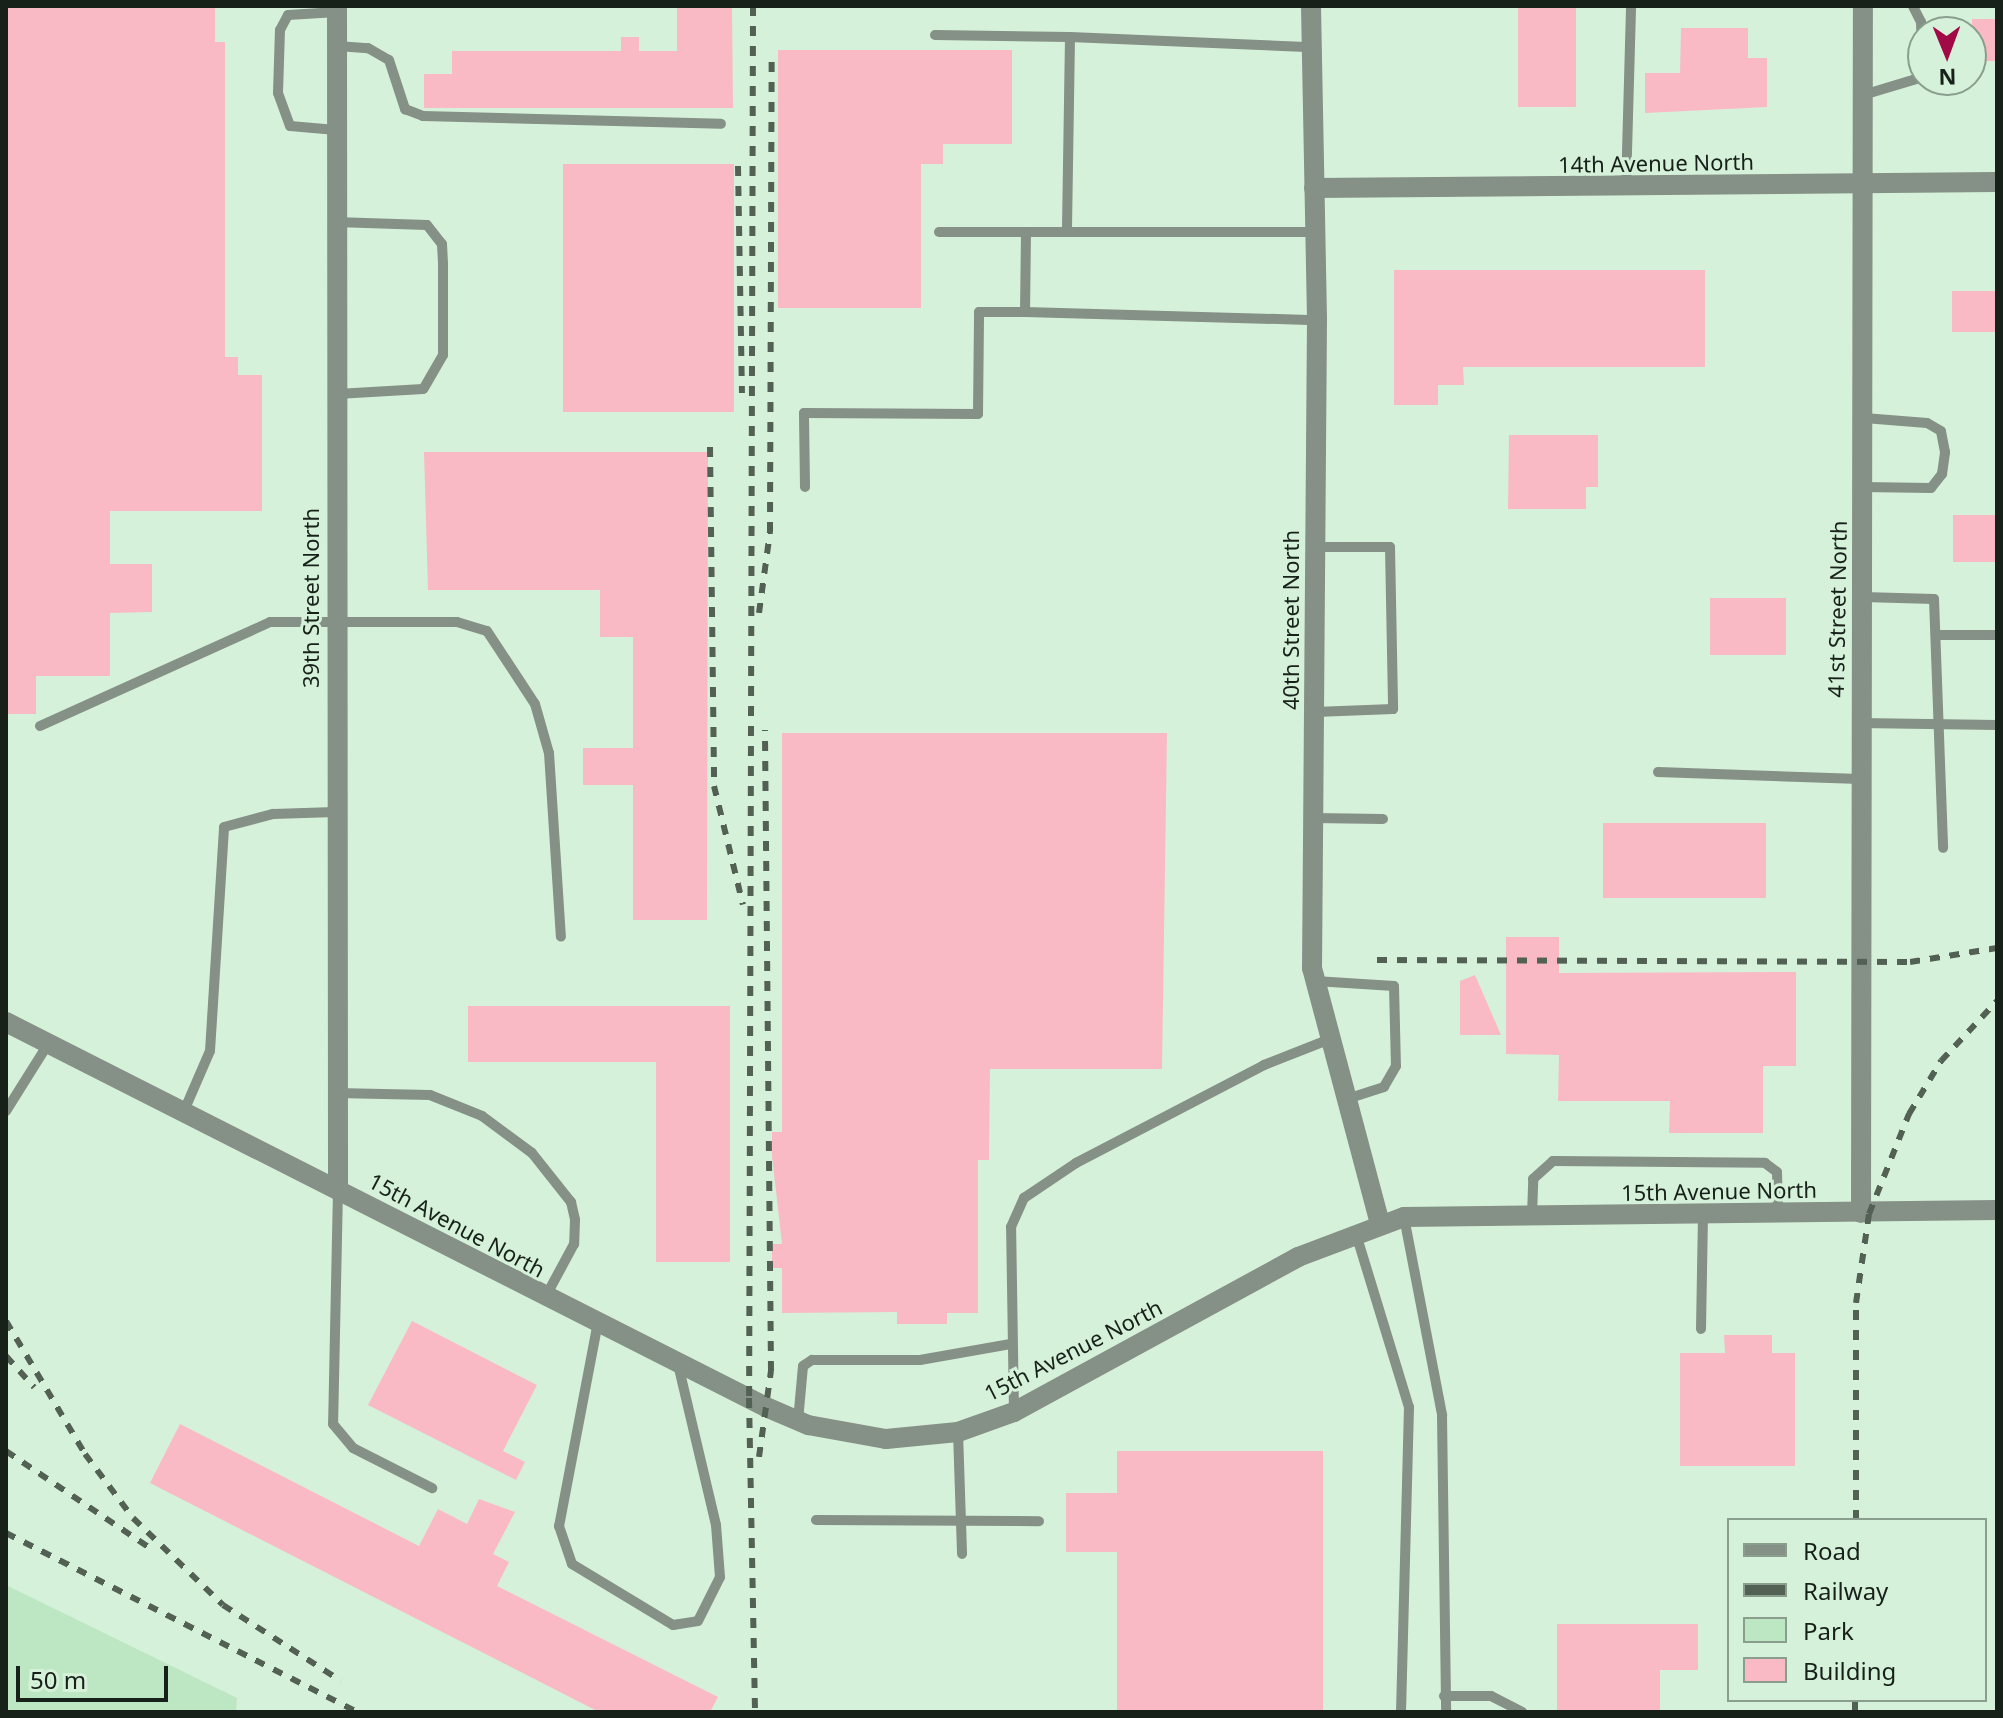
<!DOCTYPE html>
<style>
body{margin:0}
#map{position:relative;width:2003px;height:1718px;overflow:hidden;background:#d6f1da;font-family:"Noto Sans",sans-serif}
div>[style]{position:absolute}
[style*='--x']{left:calc(var(--x)*1px);top:calc(var(--y)*1px);width:calc(var(--w)*1px);rotate:calc(var(--a)*1deg)}
.green>*{inset:0;background:#bce7c2}
.building>*{inset:0;background:#f9bac6;transform-origin:0 0}
.service>*{height:10px;margin:-5px;padding:0 5px;transform-origin:5px;border-radius:5px;background:#859086}
.minor>*{height:20px;margin:-10px;padding:0 10px;transform-origin:10px;border-radius:10px;background:#859086}
.rail>*{height:6px;margin-top:-3px;transform-origin:0;background:repeating-linear-gradient(90deg,#526154 0 10px,transparent 0 20px)}
span{translate:-50% -50%;white-space:nowrap;text-align:center;line-height:1.15;-webkit-text-stroke:6px #d6f1da;paint-order:stroke}
.street-label{font-size:22px;color:#172119}
.frame{position:absolute;inset:0;border:8px solid #172119;pointer-events:none}
.legend{position:absolute;left:1727px;top:1518px;width:260px;height:184px;box-sizing:border-box;background:#d6f1da;border:2px solid #8a9e8d;margin:0;padding:10px 14px;list-style:none;font-size:24px;color:#172119}
.legend li{display:flex;align-items:center;gap:16px;height:40px}
.legend b{width:40px;border:2px solid #8a9e8d}
.north{position:absolute;left:1907px;top:16px;width:80px;height:80px;box-sizing:border-box;background:#d6f1da;border:2px solid #8a9e8d;border-radius:50%;rotate:179deg;font-size:22px;font-weight:700;line-height:32px;text-align:center;color:#172119}
.north::after{content:'';display:block;margin:auto;width:28px;height:36px;background:#a20947;clip-path:polygon(50% 0,100% 100%,50% 72%,0 100%)}
.scale{position:absolute;left:16px;top:1666px;width:152px;height:36px;box-sizing:border-box;border:4px solid #172119;border-top:0;padding-left:10px;font-size:24px;line-height:28px;white-space:nowrap;color:#172119;-webkit-text-stroke:6px #d6f1da;paint-order:stroke}
</style>
<div id="map">
<div class="green">
<i style="clip-path:polygon(6px 1585px,237px 1698px,236px 1712px,6px 1712px)"></i>
</div>
<div class="building">
<i style="clip-path:polygon(6px 6px,215px 6px,215px 42px,225px 42px,225px 357px,238px 357px,238px 375px,262px 375px,262px 511px,110px 511px,110px 564px,152px 564px,152px 612px,110px 613px,110px 676px,36px 676px,36px 714px,6px 714px)"></i>
<i style="clip-path:polygon(677px 6px,732px 6px,733px 108px,424px 108px,424px 74px,452px 74px,452px 51px,621px 51px,621px 37px,639px 37px,639px 51px,677px 51px)"></i>
<i style="left:1518px;top:6px;width:58px;height:101px"></i>
<i style="left:1972px;top:19px;width:25px;height:42px"></i>
<i style="clip-path:polygon(1681px 28px,1748px 28px,1748px 58px,1767px 58px,1767px 107px,1645px 113px,1645px 73px,1680px 73px)"></i>
<i style="clip-path:polygon(778px 50px,1012px 50px,1012px 144px,943px 144px,943px 164px,921px 164px,921px 308px,778px 308px)"></i>
<i style="left:563px;top:164px;width:171px;height:248px"></i>
<i style="clip-path:polygon(1394px 270px,1705px 270px,1705px 367px,1463px 367px,1464px 385px,1438px 385px,1438px 405px,1394px 405px)"></i>
<i style="left:1952px;top:291px;width:45px;height:41px"></i>
<i style="clip-path:polygon(1509px 435px,1598px 435px,1598px 487px,1586px 487px,1586px 509px,1508px 509px)"></i>
<i style="clip-path:polygon(424px 452px,708px 452px,707px 920px,633px 920px,633px 785px,583px 785px,583px 748px,633px 748px,633px 637px,600px 637px,600px 590px,428px 590px)"></i>
<i style="left:1953px;top:515px;width:44px;height:47px"></i>
<i style="left:1710px;top:598px;width:76px;height:57px"></i>
<i style="clip-path:polygon(782px 733px,1167px 733px,1162px 1069px,990px 1069px,989px 1160px,978px 1160px,978px 1313px,947px 1313px,947px 1324px,897px 1324px,897px 1312px,782px 1313px,782px 1268px,772px 1268px,772px 1244px,782px 1244px,772px 1156px,772px 1132px,782px 1132px)"></i>
<i style="left:1603px;top:823px;width:163px;height:75px"></i>
<i style="clip-path:polygon(1506px 937px,1559px 937px,1559px 973px,1796px 972px,1796px 1066px,1763px 1066px,1763px 1133px,1669px 1133px,1670px 1101px,1558px 1101px,1559px 1055px,1506px 1054px)"></i>
<i style="clip-path:polygon(1475px 975px,1501px 1035px,1460px 1035px,1460px 981px)"></i>
<i style="clip-path:polygon(468px 1006px,730px 1006px,730px 1262px,656px 1262px,656px 1062px,468px 1062px)"></i>
<i style="clip-path:polygon(412px 1321px,537px 1385px,503px 1451px,525px 1462px,516px 1480px,368px 1405px)"></i>
<i style="clip-path:polygon(1724px 1335px,1772px 1335px,1772px 1353px,1795px 1353px,1795px 1466px,1680px 1466px,1680px 1353px,1725px 1353px)"></i>
<i style="clip-path:polygon(180px 1424px,419px 1546px,438px 1509px,467px 1524px,479px 1499px,515px 1512px,493px 1554px,509px 1562px,497px 1586px,718px 1697px,710px 1712px,599px 1712px,150px 1483px)"></i>
<i style="clip-path:polygon(1117px 1451px,1323px 1451px,1323px 1710px,1117px 1712px,1117px 1552px,1066px 1552px,1066px 1493px,1117px 1493px)"></i>
<i style="clip-path:polygon(1557px 1624px,1698px 1624px,1698px 1670px,1660px 1670px,1660px 1712px,1557px 1712px)"></i>
</div>
<div class="service">
<i style="--x:935;--y:35;--w:135;--a:0.8"></i>
<i style="--x:1070;--y:37;--w:195;--a:90.9"></i>
<i style="--x:1070;--y:37;--w:242;--a:2.4"></i>
<i style="--x:337;--y:46;--w:31;--a:4"></i>
<i style="--x:368;--y:48;--w:24;--a:30"></i>
<i style="--x:389;--y:60;--w:52;--a:71.9"></i>
<i style="--x:405;--y:109;--w:19;--a:21"></i>
<i style="--x:423;--y:116;--w:298;--a:1.5"></i>
<i style="--x:1863;--y:95;--w:63;--a:-16.7"></i>
<i style="--x:1923;--y:77;--w:55;--a:-92.1"></i>
<i style="--x:1921;--y:22;--w:18;--a:-117"></i>
<i style="--x:336;--y:130;--w:46;--a:-175"></i>
<i style="--x:290;--y:126;--w:35;--a:-110"></i>
<i style="--x:278;--y:93;--w:63;--a:-88.2"></i>
<i style="--x:280;--y:30;--w:17;--a:-62"></i>
<i style="--x:288;--y:15;--w:49;--a:-3.5"></i>
<i style="--x:1626;--y:188;--w:182;--a:-88.4"></i>
<i style="--x:335;--y:222;--w:92;--a:1.9"></i>
<i style="--x:427;--y:225;--w:24;--a:52"></i>
<i style="--x:442;--y:244;--w:20;--a:87"></i>
<i style="--x:443;--y:264;--w:91;--a:90"></i>
<i style="--x:443;--y:355;--w:39;--a:120"></i>
<i style="--x:423;--y:389;--w:86;--a:176.7"></i>
<i style="--x:939;--y:232;--w:377;--a:0"></i>
<i style="--x:1026;--y:232;--w:80;--a:90.7"></i>
<i style="--x:1025;--y:312;--w:292;--a:1.6"></i>
<i style="--x:805;--y:487;--w:74;--a:-90.8"></i>
<i style="--x:804;--y:413;--w:174;--a:0.3"></i>
<i style="--x:978;--y:414;--w:102;--a:-89.4"></i>
<i style="--x:979;--y:312;--w:46;--a:0"></i>
<i style="--x:1862;--y:487;--w:69;--a:0.8"></i>
<i style="--x:1931;--y:488;--w:18;--a:-52"></i>
<i style="--x:1942;--y:474;--w:22;--a:-82"></i>
<i style="--x:1945;--y:452;--w:21;--a:-101"></i>
<i style="--x:1941;--y:431;--w:16;--a:-150"></i>
<i style="--x:1927;--y:423;--w:63;--a:-175.5"></i>
<i style="--x:1315;--y:547;--w:75;--a:0"></i>
<i style="--x:1390;--y:547;--w:162;--a:88.9"></i>
<i style="--x:1393;--y:709;--w:78;--a:177.8"></i>
<i style="--x:1863;--y:597;--w:71;--a:1.6"></i>
<i style="--x:1934;--y:599;--w:249;--a:87.9"></i>
<i style="--x:1936;--y:635;--w:61;--a:0"></i>
<i style="--x:1860;--y:723;--w:137;--a:0.8"></i>
<i style="--x:40;--y:726;--w:252;--a:-24.3"></i>
<i style="--x:270;--y:622;--w:187;--a:0"></i>
<i style="--x:457;--y:622;--w:31;--a:17"></i>
<i style="--x:487;--y:631;--w:87;--a:56.7"></i>
<i style="--x:535;--y:704;--w:51;--a:74.1"></i>
<i style="--x:549;--y:753;--w:184;--a:86.3"></i>
<i style="--x:1658;--y:772;--w:202;--a:2"></i>
<i style="--x:1313;--y:818;--w:70;--a:0.8"></i>
<i style="--x:1315;--y:981;--w:79;--a:3.6"></i>
<i style="--x:1394;--y:986;--w:80;--a:88.6"></i>
<i style="--x:1396;--y:1066;--w:24;--a:120"></i>
<i style="--x:1384;--y:1087;--w:40;--a:162"></i>
<i style="--x:336;--y:1093;--w:94;--a:1.2"></i>
<i style="--x:430;--y:1095;--w:56;--a:22"></i>
<i style="--x:482;--y:1116;--w:62;--a:36.5"></i>
<i style="--x:532;--y:1153;--w:63;--a:51.5"></i>
<i style="--x:571;--y:1202;--w:18;--a:77"></i>
<i style="--x:575;--y:1220;--w:24;--a:92"></i>
<i style="--x:574;--y:1244;--w:59;--a:118.3"></i>
<i style="--x:6;--y:1111;--w:79;--a:-57.9"></i>
<i style="--x:184;--y:1111;--w:65;--a:-66.6"></i>
<i style="--x:210;--y:1051;--w:224;--a:-86.4"></i>
<i style="--x:224;--y:827;--w:51;--a:-14.9"></i>
<i style="--x:273;--y:814;--w:62;--a:-1.8"></i>
<i style="--x:338;--y:1190;--w:234;--a:91.2"></i>
<i style="--x:333;--y:1424;--w:31;--a:50"></i>
<i style="--x:353;--y:1448;--w:89;--a:26.9"></i>
<i style="--x:1532;--y:1216;--w:37;--a:-88"></i>
<i style="--x:1533;--y:1179;--w:27;--a:-42"></i>
<i style="--x:1553;--y:1161;--w:212;--a:0.5"></i>
<i style="--x:1765;--y:1163;--w:15;--a:37"></i>
<i style="--x:1777;--y:1172;--w:41;--a:88.6"></i>
<i style="--x:1404;--y:1217;--w:202;--a:79.1"></i>
<i style="--x:1442;--y:1415;--w:297;--a:89.2"></i>
<i style="--x:1356;--y:1234;--w:181;--a:73"></i>
<i style="--x:1409;--y:1407;--w:305;--a:91.5"></i>
<i style="--x:598;--y:1322;--w:208;--a:100.8"></i>
<i style="--x:559;--y:1526;--w:40;--a:71.1"></i>
<i style="--x:572;--y:1564;--w:118;--a:31.1"></i>
<i style="--x:673;--y:1625;--w:25;--a:-9"></i>
<i style="--x:698;--y:1621;--w:49;--a:-63.4"></i>
<i style="--x:720;--y:1577;--w:52;--a:-94.4"></i>
<i style="--x:716;--y:1525;--w:165;--a:-103.3"></i>
<i style="--x:1701;--y:1329;--w:115;--a:-89"></i>
<i style="--x:1014;--y:1412;--w:185;--a:-90.9"></i>
<i style="--x:1011;--y:1227;--w:32;--a:-66"></i>
<i style="--x:1024;--y:1198;--w:63;--a:-33.9"></i>
<i style="--x:1076;--y:1163;--w:212;--a:-27.5"></i>
<i style="--x:1264;--y:1065;--w:71;--a:-21.5"></i>
<i style="--x:798;--y:1421;--w:55;--a:-84.8"></i>
<i style="--x:803;--y:1366;--w:11;--a:-34"></i>
<i style="--x:812;--y:1360;--w:108;--a:0"></i>
<i style="--x:920;--y:1360;--w:92;--a:-10"></i>
<i style="--x:958;--y:1432;--w:122;--a:88.1"></i>
<i style="--x:816;--y:1520;--w:223;--a:0.3"></i>
<i style="--x:1444;--y:1696;--w:47;--a:0"></i>
<i style="--x:1491;--y:1696;--w:35;--a:27"></i>
</div>
<div class="minor">
<i style="--x:337;--y:6;--w:1184;--a:89.95"></i>
<i style="--x:1311;--y:6;--w:314;--a:88.9"></i>
<i style="--x:1317;--y:320;--w:648;--a:90.44"></i>
<i style="--x:1312;--y:968;--w:265;--a:75.1"></i>
<i style="--x:1314;--y:188;--w:683;--a:-0.5"></i>
<i style="--x:6;--y:1022;--w:852;--a:26.87"></i>
<i style="--x:766;--y:1407;--w:46;--a:23.2"></i>
<i style="--x:808;--y:1425;--w:79;--a:10.2"></i>
<i style="--x:886;--y:1439;--w:72;--a:-5.6"></i>
<i style="--x:958;--y:1432;--w:59;--a:-19.7"></i>
<i style="--x:1014;--y:1412;--w:324;--a:-28.6"></i>
<i style="--x:1298;--y:1257;--w:113;--a:-20.7"></i>
<i style="--x:1404;--y:1217;--w:593;--a:-0.68"></i>
<i style="--x:1861;--y:1213;--w:1207;--a:-89.91"></i>
</div>
<div class="rail">
<i style="--x:753;--y:6;--w:1392;--a:90.16"></i>
<i style="--x:749;--y:1398;--w:314;--a:88.9"></i>
<i style="--x:738;--y:166;--w:227;--a:89"></i>
<i style="--x:710;--y:447;--w:339;--a:89.3"></i>
<i style="--x:714;--y:786;--w:122;--a:76.3"></i>
<i style="--x:759;--y:613;--w:82;--a:-82.3"></i>
<i style="--x:770;--y:532;--w:475;--a:-89.8"></i>
<i style="--x:1377;--y:960;--w:533;--a:0.21"></i>
<i style="--x:1910;--y:962;--w:88;--a:-9.1"></i>
<i style="--x:6;--y:1321;--w:155;--a:59.3"></i>
<i style="--x:85;--y:1454;--w:80;--a:53.1"></i>
<i style="--x:133;--y:1518;--w:125;--a:44"></i>
<i style="--x:223;--y:1605;--w:140;--a:32.8"></i>
<i style="--x:6;--y:1356;--w:42;--a:47.9"></i>
<i style="--x:6;--y:1451;--w:174;--a:34"></i>
<i style="--x:759;--y:1457;--w:87;--a:-82.1"></i>
<i style="--x:771;--y:1371;--w:641;--a:-90.54"></i>
<i style="--x:1856;--y:1520;--w:217;--a:-90"></i>
<i style="--x:1856;--y:1303;--w:90;--a:-81.7"></i>
<i style="--x:1869;--y:1214;--w:108;--a:-68.2"></i>
<i style="--x:1909;--y:1114;--w:62;--a:-58.9"></i>
<i style="--x:1941;--y:1061;--w:82;--a:-47"></i>
<i style="--x:6;--y:1533;--w:395;--a:27"></i>
<i style="--x:1313;--y:1712;--w:1;--a:-90"></i>
<i style="--x:1855;--y:1712;--w:12;--a:-90"></i>
</div>
<div class="street-label">
<span style="left:1656px;top:163px;rotate:-1deg">14th Avenue North</span>
<span style="left:311px;top:598px;rotate:-90deg">39th Street North</span>
<span style="left:1837px;top:609px;rotate:-89deg">41st Street North</span>
<span style="left:1291px;top:620px;rotate:-90deg">40th Street North</span>
<span style="left:1719px;top:1191px;rotate:-1deg">15th Avenue North</span>
<span style="left:457px;top:1225px;rotate:28deg">15th Avenue North</span>
<span style="left:1073px;top:1350px;rotate:-27deg">15th Avenue North</span>
</div>
<div class="frame"></div>
<ul class="legend">
<li><b style="height:10px;background:#859086"></b>Road</li>
<li><b style="height:10px;background:#526154"></b>Railway</li>
<li><b style="height:22px;background:#bce7c2"></b>Park</li>
<li><b style="height:22px;background:#f9bac6"></b>Building</li>
</ul>
<div class="north">N</div>
<div class="scale">50 m</div>
</div>
